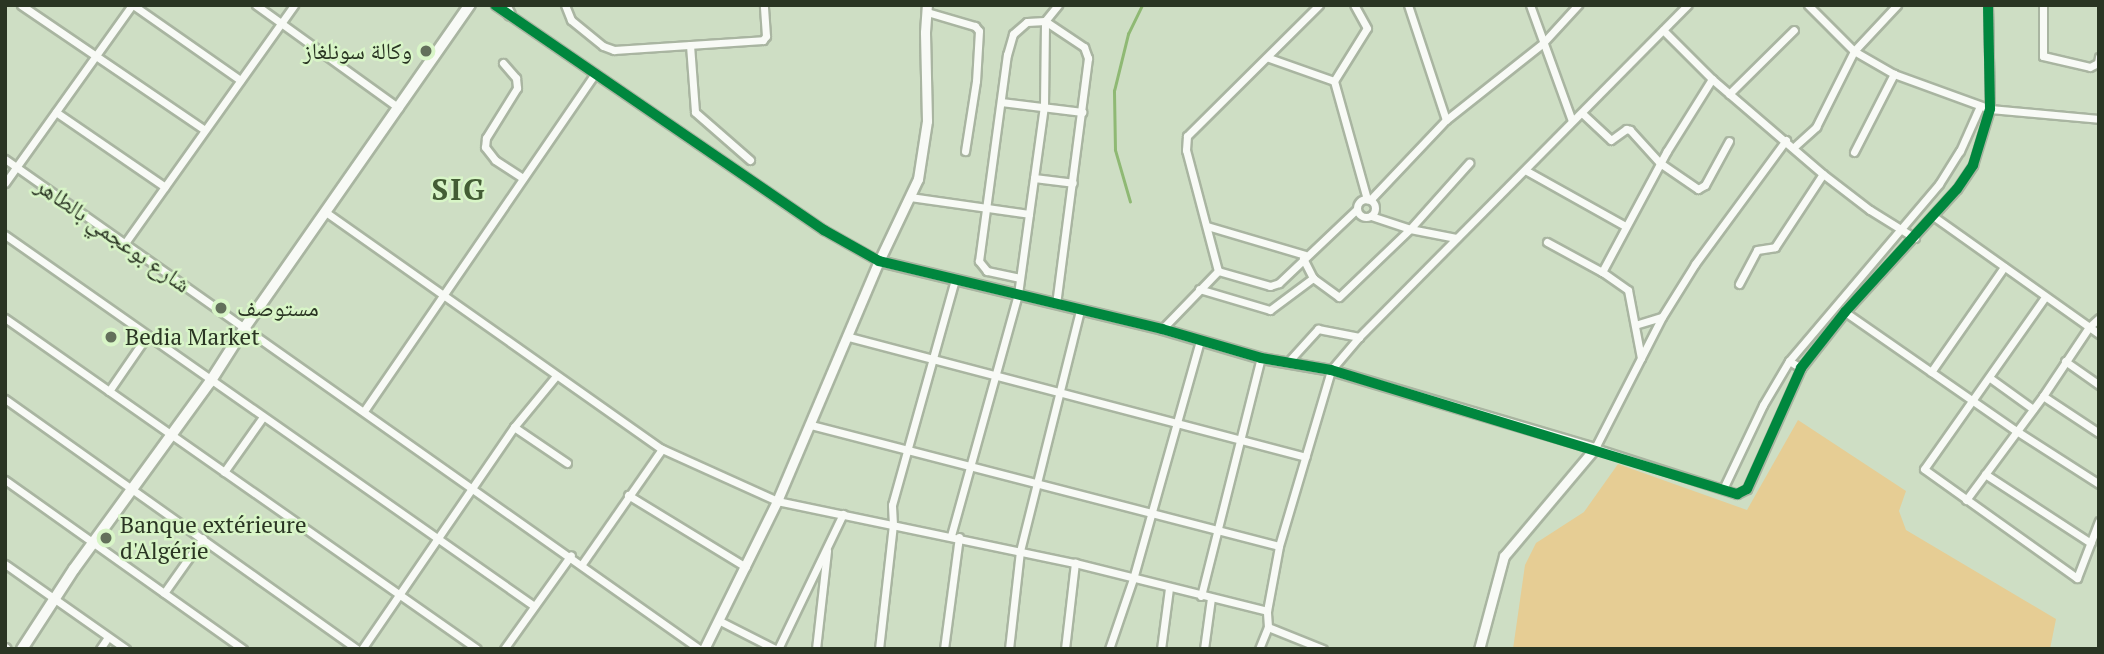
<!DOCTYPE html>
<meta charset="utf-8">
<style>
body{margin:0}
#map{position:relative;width:2104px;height:654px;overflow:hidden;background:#cedec4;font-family:"PT Serif","Noto Naskh Arabic",serif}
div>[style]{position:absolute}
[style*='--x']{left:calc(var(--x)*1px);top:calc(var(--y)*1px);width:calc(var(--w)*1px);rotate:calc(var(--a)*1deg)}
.green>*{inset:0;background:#e6cd94}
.stream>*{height:2.5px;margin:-1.25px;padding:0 1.25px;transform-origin:1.25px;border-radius:1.25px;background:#8fb974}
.roads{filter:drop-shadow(2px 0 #a9b5a1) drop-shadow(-2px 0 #a9b5a1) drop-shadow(0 2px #a9b5a1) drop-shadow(0 -2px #a9b5a1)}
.minor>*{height:7px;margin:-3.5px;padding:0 3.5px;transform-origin:3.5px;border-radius:3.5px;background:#f8faf6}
.minor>.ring{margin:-3.5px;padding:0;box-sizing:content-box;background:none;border:7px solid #f8faf6;border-radius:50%}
.tertiary>*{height:9px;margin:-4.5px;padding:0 4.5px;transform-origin:4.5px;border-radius:4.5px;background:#f8faf6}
.primary>*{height:10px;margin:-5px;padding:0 5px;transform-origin:5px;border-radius:5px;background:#f8faf6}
.cycleway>*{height:10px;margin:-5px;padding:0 5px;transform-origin:5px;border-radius:5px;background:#00873e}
.dots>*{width:19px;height:19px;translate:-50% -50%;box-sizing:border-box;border:4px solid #d8f5c7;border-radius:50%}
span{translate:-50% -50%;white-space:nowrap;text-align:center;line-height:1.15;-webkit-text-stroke:5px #d8f5c7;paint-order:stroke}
.poi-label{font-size:23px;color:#2a3523}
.right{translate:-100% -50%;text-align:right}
.left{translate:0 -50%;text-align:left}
.street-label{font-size:23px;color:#2a3523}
.district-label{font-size:30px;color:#445d35;font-weight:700;letter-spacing:2px}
.frame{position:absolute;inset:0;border:7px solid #2a3523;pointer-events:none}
</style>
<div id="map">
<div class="green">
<i style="clip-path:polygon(1798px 420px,1906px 491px,1899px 511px,1906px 530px,2056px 619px,2050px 649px,1513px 649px,1525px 565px,1536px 543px,1584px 512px,1618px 464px,1747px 510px)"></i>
</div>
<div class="stream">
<i style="--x:1130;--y:202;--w:54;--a:-106.1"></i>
<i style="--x:1115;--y:150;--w:59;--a:-91"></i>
<i style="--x:1114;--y:91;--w:59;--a:-76.2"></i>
<i style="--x:1128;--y:34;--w:32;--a:-64"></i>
</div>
<div class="roads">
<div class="minor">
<i style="--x:21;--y:5;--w:222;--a:34.2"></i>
<i style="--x:133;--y:5;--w:131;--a:35"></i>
<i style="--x:256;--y:5;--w:176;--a:35.8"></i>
<i style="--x:495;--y:5;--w:399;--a:34.4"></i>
<i style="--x:824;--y:230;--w:63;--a:29.4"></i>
<i style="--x:565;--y:5;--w:16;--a:68"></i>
<i style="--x:571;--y:20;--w:41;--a:39.1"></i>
<i style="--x:603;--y:46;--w:12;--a:20"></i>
<i style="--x:614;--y:50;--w:149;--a:-3.8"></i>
<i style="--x:763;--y:40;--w:5;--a:-53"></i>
<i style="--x:766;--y:36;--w:31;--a:-94"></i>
<i style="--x:1408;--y:5;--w:121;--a:71.7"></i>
<i style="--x:1530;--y:5;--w:123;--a:70.1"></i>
<i style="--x:1808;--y:5;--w:65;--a:45"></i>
<i style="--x:1854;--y:51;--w:46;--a:29.9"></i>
<i style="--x:1894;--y:74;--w:102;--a:20"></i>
<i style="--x:1990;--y:109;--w:109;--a:5.2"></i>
<i style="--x:2043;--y:5;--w:51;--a:90"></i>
<i style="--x:2043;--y:56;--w:48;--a:13.2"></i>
<i style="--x:2090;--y:67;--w:9;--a:-27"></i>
<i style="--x:2098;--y:63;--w:6;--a:-81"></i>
<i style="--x:927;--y:12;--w:50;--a:16.3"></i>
<i style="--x:975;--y:26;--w:6;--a:51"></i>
<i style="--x:979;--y:31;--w:50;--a:93.4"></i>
<i style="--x:976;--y:81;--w:71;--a:98.9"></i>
<i style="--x:1663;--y:30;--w:69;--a:45"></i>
<i style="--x:1712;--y:79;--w:146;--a:40.6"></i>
<i style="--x:1823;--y:174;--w:59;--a:37.5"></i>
<i style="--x:1870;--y:210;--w:53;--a:31.9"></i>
<i style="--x:690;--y:45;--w:67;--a:85.7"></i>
<i style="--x:695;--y:112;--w:73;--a:41.1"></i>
<i style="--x:1269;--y:58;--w:69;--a:19.5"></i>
<i style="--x:1334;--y:81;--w:123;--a:74.4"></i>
<i style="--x:503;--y:63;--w:20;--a:49"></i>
<i style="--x:516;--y:78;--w:10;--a:84"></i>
<i style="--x:517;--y:88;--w:59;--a:121.8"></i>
<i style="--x:486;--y:138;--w:9;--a:96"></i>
<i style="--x:485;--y:147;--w:16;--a:52"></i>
<i style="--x:495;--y:160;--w:33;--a:33"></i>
<i style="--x:1334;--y:81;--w:62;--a:-58.1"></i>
<i style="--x:1367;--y:28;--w:26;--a:-119"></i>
<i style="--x:1729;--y:94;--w:91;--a:-44.6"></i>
<i style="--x:1001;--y:102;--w:82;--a:7"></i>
<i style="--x:56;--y:112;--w:132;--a:34.5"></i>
<i style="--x:1583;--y:114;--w:38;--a:43"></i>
<i style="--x:1611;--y:140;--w:19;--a:-36"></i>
<i style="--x:1626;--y:129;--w:4;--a:14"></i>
<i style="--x:1630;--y:130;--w:45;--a:47.7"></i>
<i style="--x:1660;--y:163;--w:46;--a:34.4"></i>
<i style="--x:1698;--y:189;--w:8;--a:-30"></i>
<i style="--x:1705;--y:185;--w:50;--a:-61.4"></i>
<i style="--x:1786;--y:140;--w:154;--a:126.3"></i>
<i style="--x:1695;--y:264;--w:62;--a:121.9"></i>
<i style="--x:1662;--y:317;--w:147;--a:117.1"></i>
<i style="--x:1595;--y:448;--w:149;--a:17.9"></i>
<i style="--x:1737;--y:494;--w:11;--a:-27"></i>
<i style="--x:1747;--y:489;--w:133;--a:-65.9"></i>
<i style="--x:1801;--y:368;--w:71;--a:-51.8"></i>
<i style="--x:1845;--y:312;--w:166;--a:-47.7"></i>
<i style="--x:1957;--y:189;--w:29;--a:-56"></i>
<i style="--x:1973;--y:165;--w:59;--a:-73.1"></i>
<i style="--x:1990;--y:109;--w:104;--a:-91.1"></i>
<i style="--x:1794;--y:147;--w:30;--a:-42"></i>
<i style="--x:1816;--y:127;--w:85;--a:-63.4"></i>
<i style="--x:1854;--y:51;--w:63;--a:-46.9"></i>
<i style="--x:1854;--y:152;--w:88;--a:-62.9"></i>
<i style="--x:5;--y:159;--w:850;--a:35.22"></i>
<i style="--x:1525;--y:170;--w:115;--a:29.2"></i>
<i style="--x:1034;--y:178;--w:39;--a:7"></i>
<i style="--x:5;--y:183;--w:219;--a:-54.5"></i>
<i style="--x:910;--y:197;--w:120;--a:8.1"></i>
<i style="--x:1029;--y:214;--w:81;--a:97.8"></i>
<i style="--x:1018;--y:294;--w:251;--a:105.5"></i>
<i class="ring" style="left:1357px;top:199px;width:11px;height:11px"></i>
<i style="--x:1370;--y:200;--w:110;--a:-46.5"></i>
<i style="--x:1446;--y:120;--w:124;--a:-38.4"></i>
<i style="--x:1543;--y:43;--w:52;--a:-47.4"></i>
<i style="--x:327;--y:213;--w:410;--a:35.2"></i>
<i style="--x:662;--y:449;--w:126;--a:24.3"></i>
<i style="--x:777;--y:501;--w:304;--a:11.8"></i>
<i style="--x:1075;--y:563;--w:198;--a:14"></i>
<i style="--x:1029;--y:214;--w:109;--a:-82.1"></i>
<i style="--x:1044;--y:106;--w:85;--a:-89.3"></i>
<i style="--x:1045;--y:21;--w:47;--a:33.7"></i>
<i style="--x:1084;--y:47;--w:12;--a:70"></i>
<i style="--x:1088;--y:58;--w:248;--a:97.4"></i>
<i style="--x:1371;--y:216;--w:41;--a:18.4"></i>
<i style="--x:1410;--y:229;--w:47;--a:11.1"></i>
<i style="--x:1933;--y:216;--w:204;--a:35.4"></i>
<i style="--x:1207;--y:226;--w:102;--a:16.5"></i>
<i style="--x:5;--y:235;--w:646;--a:35.04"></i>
<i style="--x:1547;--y:242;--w:63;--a:28.6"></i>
<i style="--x:125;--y:243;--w:292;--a:-54.6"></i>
<i style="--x:1218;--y:271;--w:125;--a:-104.8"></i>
<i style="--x:1186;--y:150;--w:14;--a:-86"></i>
<i style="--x:1187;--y:136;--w:186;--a:-44.8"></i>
<i style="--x:1020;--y:278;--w:34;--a:-168"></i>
<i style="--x:987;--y:271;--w:13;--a:-129"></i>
<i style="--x:979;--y:261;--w:208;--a:-82.3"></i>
<i style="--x:1007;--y:55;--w:22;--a:-74"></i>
<i style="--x:1013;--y:34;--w:18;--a:-41"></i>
<i style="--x:1027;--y:22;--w:18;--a:-3"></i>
<i style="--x:1045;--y:21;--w:21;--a:-51"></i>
<i style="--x:1313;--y:278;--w:32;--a:36"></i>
<i style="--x:1339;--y:297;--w:98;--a:-43.8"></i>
<i style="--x:1410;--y:229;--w:89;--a:-48.2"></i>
<i style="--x:1739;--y:284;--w:38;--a:-62"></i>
<i style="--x:1757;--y:250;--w:18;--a:-9"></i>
<i style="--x:1775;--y:247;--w:87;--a:-56.7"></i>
<i style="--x:1199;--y:289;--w:74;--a:16.5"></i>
<i style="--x:1270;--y:310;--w:54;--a:-36.7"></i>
<i style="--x:1313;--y:278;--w:22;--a:-117"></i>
<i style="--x:2045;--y:297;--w:210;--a:125.1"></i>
<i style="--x:1924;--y:469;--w:188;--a:35.5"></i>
<i style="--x:2077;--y:578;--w:61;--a:-68.9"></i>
<i style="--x:1845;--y:312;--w:207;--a:34.8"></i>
<i style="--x:2015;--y:430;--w:100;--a:32.7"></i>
<i style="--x:5;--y:318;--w:576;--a:35.04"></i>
<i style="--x:1635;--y:325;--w:28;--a:-17"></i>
<i style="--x:1162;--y:329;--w:81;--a:-46"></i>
<i style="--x:1218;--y:271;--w:54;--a:16.1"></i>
<i style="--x:1270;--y:286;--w:9;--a:-18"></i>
<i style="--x:1279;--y:283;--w:106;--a:-43.5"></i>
<i style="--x:849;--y:337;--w:472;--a:14.7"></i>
<i style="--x:1641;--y:358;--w:69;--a:-100.8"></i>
<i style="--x:1628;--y:290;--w:32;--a:-145"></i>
<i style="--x:1602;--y:272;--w:137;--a:-61.8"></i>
<i style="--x:1667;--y:151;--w:85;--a:-58"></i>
<i style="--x:1789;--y:361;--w:232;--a:-49.7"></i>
<i style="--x:1939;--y:184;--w:39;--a:-58"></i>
<i style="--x:1960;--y:151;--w:49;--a:-66"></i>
<i style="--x:2065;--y:361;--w:42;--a:35.2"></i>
<i style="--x:1288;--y:362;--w:45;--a:-47.7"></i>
<i style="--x:1318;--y:329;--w:42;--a:11"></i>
<i style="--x:1931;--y:372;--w:128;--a:-55.2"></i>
<i style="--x:1990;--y:378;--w:53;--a:35.8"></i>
<i style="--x:109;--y:391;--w:67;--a:-55.4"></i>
<i style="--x:2043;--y:396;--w:67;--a:33.5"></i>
<i style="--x:5;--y:399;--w:432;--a:35.4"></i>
<i style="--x:364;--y:411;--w:409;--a:-55.6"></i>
<i style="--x:811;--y:425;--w:483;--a:14.5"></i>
<i style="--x:514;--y:427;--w:64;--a:34.2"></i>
<i style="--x:224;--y:472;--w:67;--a:-54.7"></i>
<i style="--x:1985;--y:474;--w:126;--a:33.1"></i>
<i style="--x:5;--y:480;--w:292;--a:35.4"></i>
<i style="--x:1723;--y:489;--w:93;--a:-64.5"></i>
<i style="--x:1763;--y:405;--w:51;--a:-59.4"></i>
<i style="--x:1789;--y:361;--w:14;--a:30"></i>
<i style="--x:628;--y:495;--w:138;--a:31.4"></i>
<i style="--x:1966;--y:500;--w:129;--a:-53.5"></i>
<i style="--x:2043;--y:396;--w:83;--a:-56.3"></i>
<i style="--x:2089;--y:327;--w:13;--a:-42"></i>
<i style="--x:5;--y:564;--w:148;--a:35.1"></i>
<i style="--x:582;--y:564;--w:140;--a:-55.2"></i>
<i style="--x:164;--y:593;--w:67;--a:-54.7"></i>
<i style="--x:1201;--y:596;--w:245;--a:-75.9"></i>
<i style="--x:720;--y:621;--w:62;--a:27"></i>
<i style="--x:1268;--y:627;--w:59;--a:21.8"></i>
<i style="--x:100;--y:649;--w:14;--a:-56"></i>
<i style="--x:362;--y:649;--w:269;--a:-55.6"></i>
<i style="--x:514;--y:427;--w:66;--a:-50.5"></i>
<i style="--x:504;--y:649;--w:115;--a:-54.5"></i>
<i style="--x:778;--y:649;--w:150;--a:-64.3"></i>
<i style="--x:816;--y:649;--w:99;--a:-83.6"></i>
<i style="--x:879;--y:649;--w:125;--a:-83.6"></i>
<i style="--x:893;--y:525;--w:20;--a:-93"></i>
<i style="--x:892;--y:505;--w:235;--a:-74.4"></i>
<i style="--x:944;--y:649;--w:113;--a:-82.4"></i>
<i style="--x:1009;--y:649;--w:99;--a:-83.6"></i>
<i style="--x:1020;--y:551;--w:248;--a:-76"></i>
<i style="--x:1065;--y:649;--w:87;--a:-83.4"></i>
<i style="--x:1109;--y:649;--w:74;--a:-71.1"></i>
<i style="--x:1133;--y:579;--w:247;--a:-74.3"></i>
<i style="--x:1161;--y:649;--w:62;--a:-82.5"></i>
<i style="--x:1204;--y:649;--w:51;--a:-82.2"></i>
<i style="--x:1259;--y:649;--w:24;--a:-68"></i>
<i style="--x:1268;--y:627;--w:16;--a:-94"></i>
<i style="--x:1267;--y:611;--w:66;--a:-79.5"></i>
<i style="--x:1279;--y:546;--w:184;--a:-73.5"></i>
<i style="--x:1331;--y:370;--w:43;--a:-49.7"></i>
<i style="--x:1359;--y:337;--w:467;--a:-45.3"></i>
</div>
<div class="tertiary">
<i style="--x:879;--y:261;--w:291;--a:13.5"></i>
<i style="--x:1162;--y:329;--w:103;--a:16.3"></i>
<i style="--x:1261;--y:358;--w:71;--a:9.7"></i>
<i style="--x:1331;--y:370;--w:275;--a:16.5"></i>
<i style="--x:1595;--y:448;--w:141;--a:130.1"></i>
<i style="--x:1504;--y:556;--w:96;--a:105"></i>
<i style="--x:5;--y:648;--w:1;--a:45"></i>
<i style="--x:704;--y:649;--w:165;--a:-63.7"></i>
<i style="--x:777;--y:501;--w:261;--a:-67"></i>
<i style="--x:879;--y:261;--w:91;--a:-64.6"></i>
<i style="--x:918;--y:179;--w:59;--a:-81.2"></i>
<i style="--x:927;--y:121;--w:89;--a:-91.3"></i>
<i style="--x:925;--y:32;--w:27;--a:-86"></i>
</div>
<div class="primary">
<i style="--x:505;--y:5;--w:11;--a:63"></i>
<i style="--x:22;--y:649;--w:95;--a:-57"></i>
<i style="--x:74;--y:569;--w:231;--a:-54"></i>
<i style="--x:210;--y:382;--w:65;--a:-57.5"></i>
<i style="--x:245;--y:327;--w:393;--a:-55.1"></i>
</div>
</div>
<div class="cycleway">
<i style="--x:495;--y:5;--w:399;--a:34.4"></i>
<i style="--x:824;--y:230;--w:63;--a:29.4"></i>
<i style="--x:879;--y:261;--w:291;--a:13.5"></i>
<i style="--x:1162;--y:329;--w:103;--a:16.3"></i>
<i style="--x:1261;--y:358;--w:71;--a:9.7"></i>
<i style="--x:1331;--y:370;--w:425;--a:17"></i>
<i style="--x:1737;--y:494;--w:11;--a:-27"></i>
<i style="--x:1747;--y:489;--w:133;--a:-65.9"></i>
<i style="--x:1801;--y:368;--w:71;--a:-51.8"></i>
<i style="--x:1845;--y:312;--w:166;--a:-47.7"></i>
<i style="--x:1957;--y:189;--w:29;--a:-56"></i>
<i style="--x:1973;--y:165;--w:59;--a:-73.1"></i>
<i style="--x:1990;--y:109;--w:104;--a:-91.1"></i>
</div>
<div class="dots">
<i style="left:426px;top:51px;background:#63705b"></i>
<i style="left:221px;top:308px;background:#63705b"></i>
<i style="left:111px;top:337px;background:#63705b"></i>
<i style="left:106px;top:538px;background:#63705b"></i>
</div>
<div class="poi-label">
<span class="right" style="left:412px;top:51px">وكالة سونلغاز</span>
<span class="left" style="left:237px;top:308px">مستوصف</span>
<span class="left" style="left:125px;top:337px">Bedia Market</span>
<span class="left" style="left:120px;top:538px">Banque extérieure<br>d'Algérie</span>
</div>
<div class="street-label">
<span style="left:113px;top:235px;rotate:35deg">شارع بوعجمي بالطاهر</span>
</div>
<div class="district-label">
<span style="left:459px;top:189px">SIG</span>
</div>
<div class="frame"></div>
</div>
